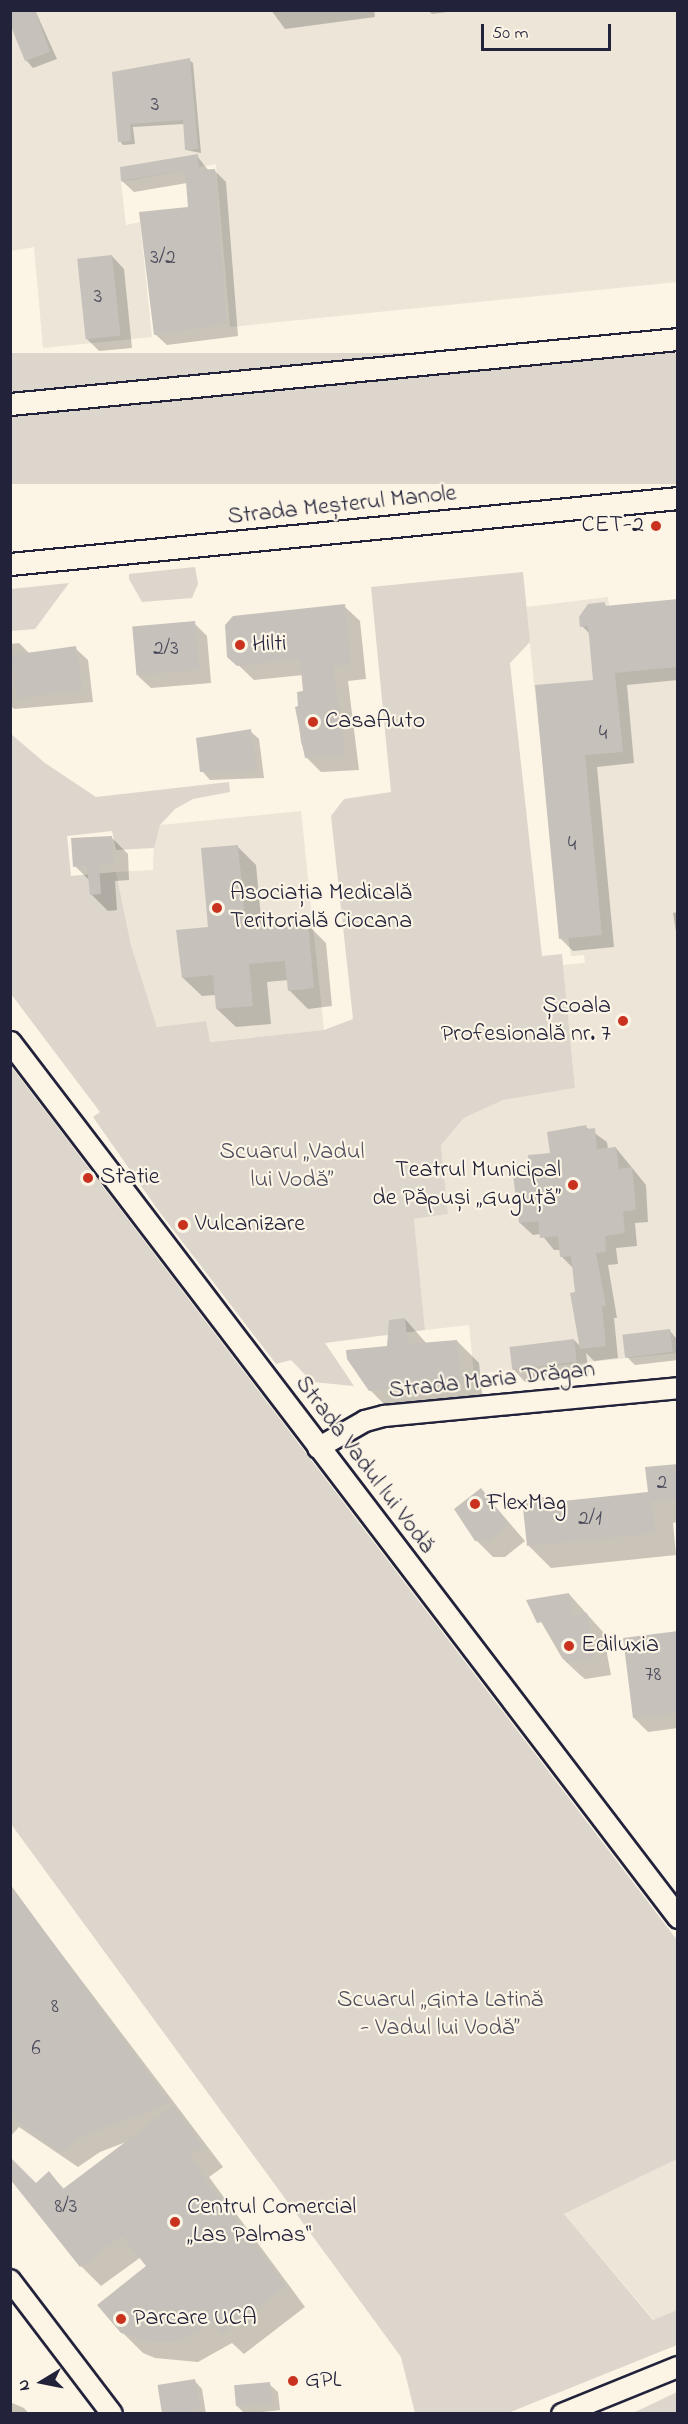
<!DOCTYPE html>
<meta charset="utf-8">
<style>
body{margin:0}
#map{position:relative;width:688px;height:2424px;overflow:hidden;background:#fcf5e5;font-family:"Indie Flower",sans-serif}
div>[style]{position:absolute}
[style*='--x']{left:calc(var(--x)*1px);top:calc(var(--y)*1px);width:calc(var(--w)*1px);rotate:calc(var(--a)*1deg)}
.built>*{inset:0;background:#ece5d8}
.green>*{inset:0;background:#dcd6cc;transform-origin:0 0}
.shadow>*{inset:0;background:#0003}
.building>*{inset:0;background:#c6c1bb;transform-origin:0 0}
.roads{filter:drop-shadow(2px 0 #22223b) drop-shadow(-2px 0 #22223b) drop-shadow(0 2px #22223b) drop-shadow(0 -2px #22223b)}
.secondary>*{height:20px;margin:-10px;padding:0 10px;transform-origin:10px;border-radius:10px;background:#fcf5e5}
.primary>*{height:21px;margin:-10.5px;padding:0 10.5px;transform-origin:10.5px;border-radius:10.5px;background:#fcf5e5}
.dots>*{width:16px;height:16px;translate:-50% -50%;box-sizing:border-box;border:3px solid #fcf5e5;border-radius:50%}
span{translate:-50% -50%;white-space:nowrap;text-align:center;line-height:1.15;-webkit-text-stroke:4.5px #fcf5e5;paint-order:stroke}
.number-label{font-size:21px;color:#4b4a5b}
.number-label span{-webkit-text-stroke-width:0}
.street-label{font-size:24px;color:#22223b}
.poi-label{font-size:24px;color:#22223b}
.right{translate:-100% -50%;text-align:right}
.left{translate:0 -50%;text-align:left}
.park-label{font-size:24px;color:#504f5f}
.frame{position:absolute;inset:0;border:12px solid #22223b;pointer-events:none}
.north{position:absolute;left:12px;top:2352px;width:60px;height:60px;-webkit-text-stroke:4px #fcf5e5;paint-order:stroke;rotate:260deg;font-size:16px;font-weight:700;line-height:24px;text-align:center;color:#22223b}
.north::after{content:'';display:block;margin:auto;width:21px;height:27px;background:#22223b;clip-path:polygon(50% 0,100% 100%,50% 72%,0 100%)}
.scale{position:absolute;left:481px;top:24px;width:130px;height:27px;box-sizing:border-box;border:3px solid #22223b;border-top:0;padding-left:8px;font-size:18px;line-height:21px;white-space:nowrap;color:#22223b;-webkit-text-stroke:4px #fcf5e5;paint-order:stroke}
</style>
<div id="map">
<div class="built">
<i style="clip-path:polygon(10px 11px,677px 11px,677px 282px,230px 327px,216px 164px,121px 182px,126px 225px,140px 222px,152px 337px,43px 348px,34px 247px,11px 251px)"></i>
<i style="clip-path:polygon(608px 597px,609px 607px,677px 601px,677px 1353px,474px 1374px,469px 1325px,425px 1330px,414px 1219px,448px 1214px,441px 1145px,464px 1118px,503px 1100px,575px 1088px,563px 965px,585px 963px,584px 955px,571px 956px,568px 937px,561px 937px,526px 607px)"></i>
<i style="clip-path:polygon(301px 811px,324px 1030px,209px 1042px,206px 1021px,157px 1027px,131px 945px,116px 872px,153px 870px,154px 841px,160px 825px)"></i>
<i style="clip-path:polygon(677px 2159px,677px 2310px,654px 2320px,564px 2214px)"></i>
</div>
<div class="green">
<i style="left:677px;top:353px;width:131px;height:669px;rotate:90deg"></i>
<i style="clip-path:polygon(195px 567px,198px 584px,192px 598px,142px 602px,129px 579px,129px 574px)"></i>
<i style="clip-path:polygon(523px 572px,530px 642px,510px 663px,542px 956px,562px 954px,575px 1088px,503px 1100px,464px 1118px,441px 1145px,448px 1214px,414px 1219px,425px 1330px,325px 1343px,354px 1386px,312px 1382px,291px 1360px,276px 1364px,158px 1210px,93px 1117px,100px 1112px,11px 994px,11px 734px,45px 763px,96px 797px,229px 782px,230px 792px,193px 799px,175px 809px,160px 825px,154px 848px,116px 850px,112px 831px,67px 836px,71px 876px,116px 872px,131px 945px,157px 1027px,206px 1021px,210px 1042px,324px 1030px,353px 1019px,331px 816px,344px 799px,391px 792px,371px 587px)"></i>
<i style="clip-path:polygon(69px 583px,35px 629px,11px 631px,11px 589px)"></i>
<i style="clip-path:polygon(11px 1066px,677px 1940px,677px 2159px,564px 2214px,653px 2320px,677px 2310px,677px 2345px,508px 2413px,415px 2413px,401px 2357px,11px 1824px)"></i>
<i style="clip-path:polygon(677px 2392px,677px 2413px,633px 2413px)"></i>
</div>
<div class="shadow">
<i style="clip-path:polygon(35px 10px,57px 59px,33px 68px,26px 60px)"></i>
<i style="clip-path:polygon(271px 10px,374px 10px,375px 17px,285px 29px)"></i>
<i style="clip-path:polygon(428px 10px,462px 10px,432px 14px)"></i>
<i style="clip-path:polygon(189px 60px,193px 63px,201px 153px,186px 150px,184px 124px,133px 127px,135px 144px,123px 145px,120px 141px,113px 73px)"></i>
<i style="clip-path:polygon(197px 156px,209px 171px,215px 171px,226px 182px,238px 336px,167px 345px,155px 334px,190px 208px,187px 183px,134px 192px,122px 181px)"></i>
<i style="clip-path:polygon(112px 256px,124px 269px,132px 348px,99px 351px,87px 339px)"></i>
<i style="clip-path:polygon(678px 600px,678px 680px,627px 685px,634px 763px,597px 767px,614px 947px,573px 951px,560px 938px,594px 681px,590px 634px,582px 626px,604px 604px,608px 607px)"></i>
<i style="clip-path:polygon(344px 606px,360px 621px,366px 679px,348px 681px,359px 770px,321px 772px,306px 757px,301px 742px,297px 708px,305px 693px,303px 675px,254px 680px,229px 656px)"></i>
<i style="clip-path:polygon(194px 623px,207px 636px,211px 683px,151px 688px,138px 676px)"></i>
<i style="clip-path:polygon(19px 643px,29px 653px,75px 648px,88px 660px,93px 702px,14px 709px,10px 705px,10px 644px)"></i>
<i style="clip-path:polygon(250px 731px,259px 739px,264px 778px,210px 780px,202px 771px)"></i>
<i style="clip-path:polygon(111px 837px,128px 854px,129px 880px,115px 881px,117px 910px,108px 911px,91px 894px,90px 881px,75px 866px)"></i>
<i style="clip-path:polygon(237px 846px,256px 865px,262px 928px,307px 924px,326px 943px,332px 1006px,308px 1009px,289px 990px,288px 980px,267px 982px,271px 1024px,236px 1027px,217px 1009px,216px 995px,202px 996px,183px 978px,210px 928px)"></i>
<i style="clip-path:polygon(678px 912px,678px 944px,673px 913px)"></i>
<i style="clip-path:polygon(586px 1127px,607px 1142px,608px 1149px,616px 1148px,646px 1185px,648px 1222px,635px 1223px,637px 1246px,616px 1248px,618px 1264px,608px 1265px,617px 1318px,614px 1318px,618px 1358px,594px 1361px,586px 1353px,589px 1374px,525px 1382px,513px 1369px,574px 1340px,582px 1348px,574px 1269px,561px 1256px,561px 1250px,554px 1250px,541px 1234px,533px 1235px,520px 1223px,532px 1175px)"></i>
<i style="clip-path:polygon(405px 1319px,427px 1344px,457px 1341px,479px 1363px,483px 1403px,392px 1412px,370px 1390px,389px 1348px,388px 1334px)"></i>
<i style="clip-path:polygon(669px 1330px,677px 1339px,678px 1360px,635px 1365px,627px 1357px)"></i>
<i style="clip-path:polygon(678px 1465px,678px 1522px,673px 1523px,676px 1555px,551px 1568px,529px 1546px,543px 1498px,549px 1504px,649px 1494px)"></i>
<i style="clip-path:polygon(481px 1490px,525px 1541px,505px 1557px,493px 1557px,476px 1540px)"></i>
<i style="clip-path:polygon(569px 1594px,603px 1632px,611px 1675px,585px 1679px,579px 1674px,562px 1658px,529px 1601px)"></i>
<i style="clip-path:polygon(678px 1633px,678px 1728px,648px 1732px,634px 1718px)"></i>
<i style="clip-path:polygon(10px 1886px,223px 2167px,209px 2177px,305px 2307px,244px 2354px,232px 2343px,198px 2362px,155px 2358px,143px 2353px,122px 2332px,148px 2267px,141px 2257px,101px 2286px,81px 2266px,37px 2184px,49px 2173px,65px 2190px,126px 2142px,100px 2152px,78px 2167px,19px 2127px,10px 2137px)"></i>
<i style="clip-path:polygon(194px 2380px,202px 2389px,206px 2414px,163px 2414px)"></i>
<i style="clip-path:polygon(269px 2384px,278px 2392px,280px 2410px,245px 2414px,237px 2406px)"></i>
<i style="clip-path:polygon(10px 2402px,24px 2408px,29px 2414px,10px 2414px)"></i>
</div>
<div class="building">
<i style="clip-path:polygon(10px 10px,35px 10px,50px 52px,25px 61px,10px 24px)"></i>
<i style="clip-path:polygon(190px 58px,198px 149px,185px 150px,183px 120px,130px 124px,131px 141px,118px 142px,112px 72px)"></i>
<i style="clip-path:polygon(198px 154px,199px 170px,215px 169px,227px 324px,154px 335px,139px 212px,188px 207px,185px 170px,121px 181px,120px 167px)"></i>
<i style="left:112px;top:255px;width:81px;height:35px;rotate:84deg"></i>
<i style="clip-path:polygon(678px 599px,678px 667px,615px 673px,623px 752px,585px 755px,602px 935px,559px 939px,535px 685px,593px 680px,588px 626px,580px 627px,579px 617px,588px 604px,605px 602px,605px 606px)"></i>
<i style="clip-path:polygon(345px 604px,351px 664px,333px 666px,345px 755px,305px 758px,295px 707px,298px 706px,297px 692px,303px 691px,300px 659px,237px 666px,227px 657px,225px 625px,233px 616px)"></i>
<i style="left:195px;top:621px;width:49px;height:63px;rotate:85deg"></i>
<i style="left:76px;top:646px;width:44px;height:66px;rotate:82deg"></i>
<i style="clip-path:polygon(251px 729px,257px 770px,200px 772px,196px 738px)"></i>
<i style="clip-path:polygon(112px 836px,114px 864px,99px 865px,101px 894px,90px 895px,87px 866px,73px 867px,71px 838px)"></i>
<i style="clip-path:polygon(238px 845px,246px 928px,308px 922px,314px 988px,288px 991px,285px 961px,249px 964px,253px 1006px,216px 1009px,213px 975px,182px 978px,176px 930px,208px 927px,201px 848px)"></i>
<i style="clip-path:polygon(586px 1125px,587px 1129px,595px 1128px,597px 1149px,616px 1147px,619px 1169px,632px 1167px,636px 1210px,623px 1211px,625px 1233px,605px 1236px,606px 1252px,596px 1253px,606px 1306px,602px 1306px,606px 1346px,580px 1349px,570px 1293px,575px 1292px,571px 1256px,560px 1257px,558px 1236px,540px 1238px,538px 1221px,519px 1223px,513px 1175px,530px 1173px,528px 1155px,550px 1153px,547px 1132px)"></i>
<i style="clip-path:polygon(405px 1318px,408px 1344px,457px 1340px,461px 1382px,369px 1391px,347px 1359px,346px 1350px,387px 1346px,389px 1320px)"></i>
<i style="left:670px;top:1329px;width:23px;height:48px;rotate:83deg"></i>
<i style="left:574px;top:1339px;width:23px;height:65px;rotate:83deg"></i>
<i style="clip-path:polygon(678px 1464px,678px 1499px,652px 1501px,655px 1533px,527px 1546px,522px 1499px,544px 1497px,544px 1503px,648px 1492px,645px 1467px)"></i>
<i style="clip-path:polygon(481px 1488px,509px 1524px,488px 1541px,475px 1541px,454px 1509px)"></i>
<i style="clip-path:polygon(569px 1593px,573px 1616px,587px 1613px,595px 1658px,567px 1663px,542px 1622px,537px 1623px,526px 1600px)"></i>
<i style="clip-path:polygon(678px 1631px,678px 1713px,633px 1718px,623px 1638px)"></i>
<i style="clip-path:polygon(10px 1884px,170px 2103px,83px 2136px,60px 2152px,10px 2116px)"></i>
<i style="clip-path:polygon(173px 2106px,203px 2146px,189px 2156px,286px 2286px,222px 2334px,213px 2322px,177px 2342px,149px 2342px,121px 2333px,97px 2305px,146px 2266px,122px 2236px,80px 2267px,10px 2179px,10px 2157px,36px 2183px,49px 2171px,63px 2189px)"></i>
<i style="left:195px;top:2379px;width:32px;height:38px;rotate:81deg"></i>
<i style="left:270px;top:2382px;width:21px;height:36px;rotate:85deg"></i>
</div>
<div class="roads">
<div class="secondary">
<i style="--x:318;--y:1448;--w:54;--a:-29.9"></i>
<i style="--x:365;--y:1421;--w:20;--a:-15"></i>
<i style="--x:384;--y:1416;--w:295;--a:-5.4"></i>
<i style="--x:10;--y:2280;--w:168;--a:52.7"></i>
<i style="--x:562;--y:2414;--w:125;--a:-22.1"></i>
</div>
<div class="primary">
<i style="--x:10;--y:404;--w:671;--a:-5.56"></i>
<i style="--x:10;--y:564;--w:671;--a:-5.64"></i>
<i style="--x:10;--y:1042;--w:1101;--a:52.64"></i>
</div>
</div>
<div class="dots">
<i style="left:656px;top:526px;background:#c8321e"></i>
<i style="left:240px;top:645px;background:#c8321e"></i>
<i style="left:313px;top:722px;background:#c8321e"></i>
<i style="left:217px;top:908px;background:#c8321e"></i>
<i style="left:623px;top:1021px;background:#c8321e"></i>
<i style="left:88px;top:1178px;background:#c8321e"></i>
<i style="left:573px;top:1185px;background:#c8321e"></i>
<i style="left:183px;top:1225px;background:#c8321e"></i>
<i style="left:475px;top:1504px;background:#c8321e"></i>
<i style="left:569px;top:1646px;background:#c8321e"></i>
<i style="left:175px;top:2222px;background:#c8321e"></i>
<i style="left:121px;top:2319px;background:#c8321e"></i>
<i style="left:293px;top:2381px;background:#c8321e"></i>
</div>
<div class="number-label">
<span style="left:155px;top:105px">3</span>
<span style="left:163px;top:258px">3/2</span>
<span style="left:98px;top:297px">3</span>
<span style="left:166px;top:649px">2/3</span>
<span style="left:603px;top:734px">4</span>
<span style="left:572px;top:845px">4</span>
<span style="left:662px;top:1483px">2</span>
<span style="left:590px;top:1519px">2/1</span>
<span style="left:653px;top:1675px">78</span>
<span style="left:55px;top:2007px">8</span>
<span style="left:36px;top:2049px">6</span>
<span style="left:66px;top:2207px">8/3</span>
</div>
<div class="street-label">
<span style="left:342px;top:506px;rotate:-6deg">Strada Meșterul Manole</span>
<span style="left:492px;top:1381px;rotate:-6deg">Strada Maria Drăgan</span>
<span style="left:364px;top:1465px;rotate:53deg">Strada Vadul lui Vodă</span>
</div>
<div class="poi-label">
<span class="right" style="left:644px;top:526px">CET-2</span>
<span class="left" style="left:252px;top:645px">Hilti</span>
<span class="left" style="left:325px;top:722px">CasaAuto</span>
<span class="left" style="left:230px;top:908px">Asociația Medicală<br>Teritorială Ciocana</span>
<span class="right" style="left:611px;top:1021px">Școala<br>Profesională nr. 7</span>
<span class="right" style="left:561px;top:1185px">Teatrul Municipal<br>de Păpuși „Guguță”</span>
<span class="left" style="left:100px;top:1178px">Statie</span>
<span class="left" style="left:195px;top:1225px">Vulcanizare</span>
<span class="left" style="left:487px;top:1504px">FlexMag</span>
<span class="left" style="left:581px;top:1646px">Ediluxia</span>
<span class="left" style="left:187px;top:2222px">Centrul Comercial<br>„Las Palmas“</span>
<span class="left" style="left:133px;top:2319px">Parcare UCA</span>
<span class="left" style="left:305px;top:2381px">GPL</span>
</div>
<div class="park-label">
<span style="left:292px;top:1167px">Scuarul „Vadul<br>lui Vodă”</span>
<span style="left:440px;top:2015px">Scuarul „Ginta Latină<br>- Vadul lui Vodă”</span>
</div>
<div class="frame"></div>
<div class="north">N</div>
<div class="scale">50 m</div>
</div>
